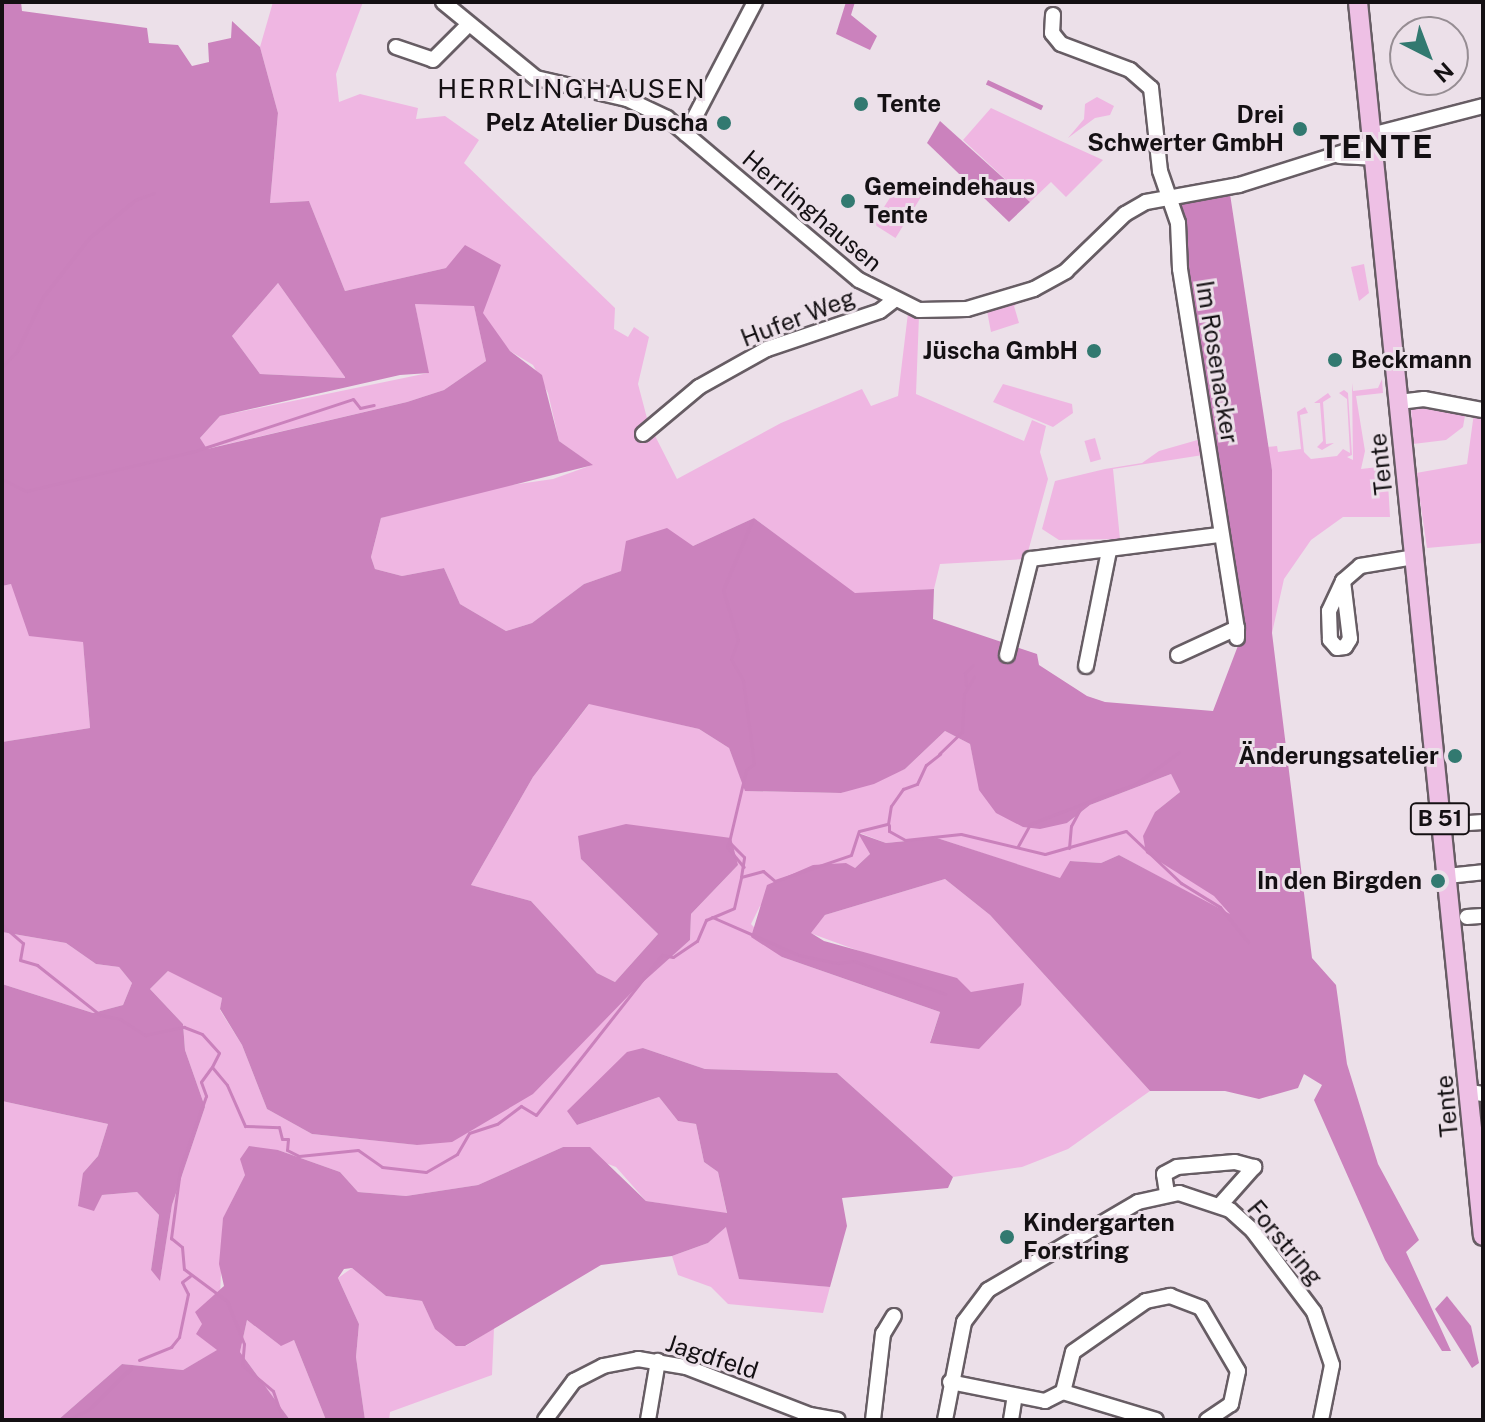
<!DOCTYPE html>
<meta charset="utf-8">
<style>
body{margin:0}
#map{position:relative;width:1485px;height:1422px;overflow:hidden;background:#ece0e9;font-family:"Public Sans",sans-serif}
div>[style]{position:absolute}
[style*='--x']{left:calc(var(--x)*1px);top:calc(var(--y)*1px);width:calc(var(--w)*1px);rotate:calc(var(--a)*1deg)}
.green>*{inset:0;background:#efb6e2;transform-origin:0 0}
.forest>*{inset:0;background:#cb82bd}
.water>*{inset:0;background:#ca81bc;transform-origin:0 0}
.stream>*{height:3px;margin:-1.5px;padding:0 1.5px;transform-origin:1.5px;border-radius:1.5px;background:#ca81bc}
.roads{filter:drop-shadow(2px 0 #675d64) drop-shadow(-2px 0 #675d64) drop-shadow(0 2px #675d64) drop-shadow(0 -2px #675d64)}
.minor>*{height:14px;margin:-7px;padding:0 7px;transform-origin:7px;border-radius:7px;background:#fff}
.major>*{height:18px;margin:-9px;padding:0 9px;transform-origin:9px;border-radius:9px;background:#eec0e5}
.dots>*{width:22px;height:22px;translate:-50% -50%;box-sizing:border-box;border:4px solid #ece0e9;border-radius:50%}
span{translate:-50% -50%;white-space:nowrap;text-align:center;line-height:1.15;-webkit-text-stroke:6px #ece0e9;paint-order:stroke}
.shield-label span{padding:2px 6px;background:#ece0e9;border:2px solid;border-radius:6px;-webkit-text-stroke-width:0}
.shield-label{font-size:22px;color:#141013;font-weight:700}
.poi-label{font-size:24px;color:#141013;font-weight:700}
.left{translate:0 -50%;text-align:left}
.right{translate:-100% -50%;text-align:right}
.street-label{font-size:24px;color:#141013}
.neighbourhood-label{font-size:26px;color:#141013;letter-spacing:2px}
.district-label{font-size:32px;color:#141013;font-weight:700;letter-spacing:2px}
.frame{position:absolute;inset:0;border:4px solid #141013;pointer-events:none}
.north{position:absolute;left:1389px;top:16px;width:80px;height:80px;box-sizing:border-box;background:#ece0e9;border:2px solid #968d93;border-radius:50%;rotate:138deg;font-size:22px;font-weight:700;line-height:32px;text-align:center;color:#141013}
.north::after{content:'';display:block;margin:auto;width:28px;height:36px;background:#327970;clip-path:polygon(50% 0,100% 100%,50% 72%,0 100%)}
</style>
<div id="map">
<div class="green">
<i style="clip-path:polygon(273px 2px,363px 2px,336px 74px,339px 102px,360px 94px,418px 108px,416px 119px,445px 116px,479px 140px,464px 163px,615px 308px,614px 329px,628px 337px,634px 327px,649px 337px,638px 384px,648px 422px,677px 479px,781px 423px,862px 389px,871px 406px,898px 396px,908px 313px,919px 316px,916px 394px,1024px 441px,1032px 420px,1046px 426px,1040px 452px,1048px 479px,1026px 559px,940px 564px,934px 589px,855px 594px,754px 518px,693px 546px,584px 584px,532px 623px,506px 631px,460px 604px,444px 568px,402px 576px,375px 569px,371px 557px,381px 518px,484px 489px,553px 479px,592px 465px,559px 441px,548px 393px,533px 365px,510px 351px,446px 268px,345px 291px,309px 201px,270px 203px,278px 113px,260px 47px)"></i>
<i style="clip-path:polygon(1097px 97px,1114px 106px,1110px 115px,1095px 118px,1068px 138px,1084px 119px,1085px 104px)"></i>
<i style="clip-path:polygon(991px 108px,1061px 141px,1103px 160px,1066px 197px,1051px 182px,1030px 202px,963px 140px)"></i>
<i style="left:901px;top:180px;width:26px;height:52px;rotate:32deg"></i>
<i style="clip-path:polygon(1364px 264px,1369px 293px,1359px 301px,1351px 267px)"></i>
<i style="clip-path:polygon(278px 283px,346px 378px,260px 374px,232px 336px)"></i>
<i style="clip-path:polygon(1022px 300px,1014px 306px,1019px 323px,991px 332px,987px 311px)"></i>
<i style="clip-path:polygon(415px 304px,474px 305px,486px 361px,444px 390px,407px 402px,206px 449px,200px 438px,220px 416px,428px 373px)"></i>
<i style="clip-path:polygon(1382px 379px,1383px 393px,1356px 396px,1365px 451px,1361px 469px,1387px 466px,1390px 517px,1343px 517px,1311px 540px,1284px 579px,1272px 633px,1272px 470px,1267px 447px,1277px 446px,1278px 452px,1301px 449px,1297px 412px,1305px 407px,1308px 413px,1300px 415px,1304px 452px,1311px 459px,1337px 456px,1343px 449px,1350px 453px,1347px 399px,1339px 393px,1344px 390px,1348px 393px,1352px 455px,1347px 457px,1353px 460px,1352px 383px,1353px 391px,1378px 388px)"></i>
<i style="clip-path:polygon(1003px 384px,1072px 404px,1073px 413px,1053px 427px,993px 402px)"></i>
<i style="clip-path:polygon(1328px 393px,1331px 397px,1323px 402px,1326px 444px,1334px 443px,1322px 450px,1317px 447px,1323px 441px,1320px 403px,1314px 403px)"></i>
<i style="clip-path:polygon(1411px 406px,1466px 410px,1463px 427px,1446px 440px,1413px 444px)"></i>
<i style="clip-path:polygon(1474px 413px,1483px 416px,1483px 543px,1427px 548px,1416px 473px,1467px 464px)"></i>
<i style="left:1095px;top:438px;width:22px;height:11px;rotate:74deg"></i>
<i style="clip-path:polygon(1201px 439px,1203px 455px,1113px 469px,1120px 539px,1059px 540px,1042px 529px,1055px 481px,1105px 469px,1142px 463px,1159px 451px)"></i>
<i style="clip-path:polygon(11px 584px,83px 641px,90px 728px,2px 742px,2px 586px)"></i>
<i style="clip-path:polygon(590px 703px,699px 729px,729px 748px,746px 791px,841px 793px,905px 769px,945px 731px,970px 744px,980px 790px,1067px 823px,1090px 805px,1171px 774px,1180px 792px,1155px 812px,1146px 852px,1215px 896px,1232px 916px,1119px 855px,1101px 863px,1070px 861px,1061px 879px,937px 838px,886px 843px,860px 833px,870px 854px,855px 868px,760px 906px,751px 924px,782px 957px,940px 1012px,930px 1042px,971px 992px,810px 933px,825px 915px,945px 879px,990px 915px,1150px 1091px,1068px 1149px,1022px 1167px,953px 1177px,837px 1073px,705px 1069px,643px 1048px,577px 1125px,659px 1097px,678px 1121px,696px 1124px,704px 1162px,718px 1172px,727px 1214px,646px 1201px,616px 1167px,563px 1147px,478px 1185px,406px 1196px,358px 1192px,340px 1172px,278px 1150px,245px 1175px,223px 1219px,218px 1350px,183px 1370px,122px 1364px,58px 1420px,2px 1420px,2px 1101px,108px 1124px,98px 1156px,83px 1173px,102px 1195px,137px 1192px,159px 1215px,151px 1270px,160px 1280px,172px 1205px,205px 1107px,185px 1050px,183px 1024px,150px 989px,169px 970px,222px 998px,220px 1010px,242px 1045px,267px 1109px,312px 1134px,418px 1145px,633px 990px,690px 940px,691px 914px,738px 865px,581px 859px,658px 934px,615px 982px,597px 973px,531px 901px,471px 885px,533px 777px)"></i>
<i style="clip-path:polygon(2px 932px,66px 943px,96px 964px,119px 967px,132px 983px,123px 1005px,93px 1013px,2px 984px)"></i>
<i style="clip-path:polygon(727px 1226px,739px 1278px,830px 1287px,823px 1313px,728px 1304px,711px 1287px,678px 1275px,672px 1256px,708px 1243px)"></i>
<i style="clip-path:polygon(352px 1268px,386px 1296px,422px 1301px,435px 1328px,466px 1346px,494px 1328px,492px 1375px,390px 1412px,389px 1420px,365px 1420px,356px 1357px,359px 1324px,338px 1278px)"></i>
<i style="clip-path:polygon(247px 1320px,280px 1345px,294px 1340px,326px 1420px,290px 1420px,240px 1352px)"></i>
</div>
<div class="forest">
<i style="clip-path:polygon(evenodd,2px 2px,21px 2px,22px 11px,147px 28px,149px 43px,178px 45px,192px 66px,209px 62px,208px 43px,231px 38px,232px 21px,260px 47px,278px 113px,270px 203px,309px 201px,345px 291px,446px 268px,465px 245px,501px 265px,483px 313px,510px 351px,542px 375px,559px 441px,593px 465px,381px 518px,371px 557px,375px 569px,402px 576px,444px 568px,460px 604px,506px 631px,532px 623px,584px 584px,621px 571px,626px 541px,667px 528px,693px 546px,754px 518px,855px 593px,934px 589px,933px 619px,1037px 654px,1039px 665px,1087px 696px,1105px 702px,1213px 711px,1239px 643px,1239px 621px,1178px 204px,1230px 194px,1272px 470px,1272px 633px,1312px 958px,1336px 985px,1347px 1064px,1378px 1164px,1419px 1240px,1406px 1252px,1451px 1351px,1442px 1351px,1385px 1260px,1314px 1100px,1322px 1085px,1304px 1074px,1298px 1088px,1259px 1099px,1225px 1091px,1150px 1091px,990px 915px,945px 879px,825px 915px,811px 933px,824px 941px,957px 978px,971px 992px,1024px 983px,1021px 1005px,979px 1049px,930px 1043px,940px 1012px,782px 957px,751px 937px,767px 885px,813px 865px,846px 863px,855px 868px,870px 854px,858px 833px,886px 843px,937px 838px,1060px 878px,1070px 861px,1101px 863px,1119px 855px,1230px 914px,1214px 896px,1146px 853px,1143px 836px,1155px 812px,1180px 792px,1171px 774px,1090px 805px,1067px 823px,1040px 829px,1023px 827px,996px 813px,979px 790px,970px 744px,945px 731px,905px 769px,874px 784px,841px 793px,745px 791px,729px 748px,699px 729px,589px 704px,533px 777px,471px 885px,531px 901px,597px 973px,615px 982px,658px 934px,581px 859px,578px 836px,626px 824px,731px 838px,738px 865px,691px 914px,690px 940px,633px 991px,533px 1094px,452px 1142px,417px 1145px,312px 1134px,267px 1109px,242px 1045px,220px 1009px,222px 998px,168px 971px,150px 989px,183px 1024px,185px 1050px,205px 1107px,172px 1205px,160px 1281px,151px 1270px,159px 1215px,137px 1192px,102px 1195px,94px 1211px,78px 1206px,83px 1173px,98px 1156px,108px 1124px,2px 1101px,2px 984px,93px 1013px,123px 1005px,132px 983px,119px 967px,96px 964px,66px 943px,2px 932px,2px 742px,90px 728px,83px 642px,29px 636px,11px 584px,2px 586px,2px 2px,278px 283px,345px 377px,345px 378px,260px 374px,232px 336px,278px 283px,2px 2px,415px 304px,474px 306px,486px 361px,444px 390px,407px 402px,207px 449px,200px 438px,220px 416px,400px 375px,429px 373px,415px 304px)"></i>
<i style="clip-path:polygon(846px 2px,855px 2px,851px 15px,877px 36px,870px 50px,836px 34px)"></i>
<i style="clip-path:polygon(940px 121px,1030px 202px,1009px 222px,927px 143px)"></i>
<i style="clip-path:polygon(643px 1048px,705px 1069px,837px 1073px,953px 1177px,948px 1188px,842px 1198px,847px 1226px,830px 1287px,739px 1279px,726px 1227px,708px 1243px,672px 1256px,601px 1265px,465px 1346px,456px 1346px,435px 1329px,422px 1301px,386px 1296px,352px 1268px,344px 1269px,338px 1278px,359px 1324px,356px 1357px,365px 1420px,326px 1420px,294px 1340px,281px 1346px,247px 1320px,240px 1352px,290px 1420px,58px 1420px,122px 1364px,183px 1370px,217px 1350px,196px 1334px,202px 1324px,195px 1312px,224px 1286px,219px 1264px,223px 1218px,245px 1175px,240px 1159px,249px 1146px,278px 1150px,340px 1172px,358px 1192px,406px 1196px,478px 1185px,563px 1147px,590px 1147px,646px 1201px,727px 1213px,718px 1172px,704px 1162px,696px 1124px,678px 1121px,659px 1097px,577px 1125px,567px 1111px,627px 1052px)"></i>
</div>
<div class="water">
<i style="left:988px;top:80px;width:61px;height:5px;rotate:25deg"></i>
<i style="clip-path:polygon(1447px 1296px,1471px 1326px,1479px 1363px,1472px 1368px,1435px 1309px)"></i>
</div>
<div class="stream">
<i style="--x:2;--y:367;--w:22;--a:-47"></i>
<i style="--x:17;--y:351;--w:60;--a:-64.3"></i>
<i style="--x:43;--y:297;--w:75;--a:-52.1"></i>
<i style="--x:89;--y:238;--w:60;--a:-39.6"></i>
<i style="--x:135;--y:200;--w:20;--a:-20"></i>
<i style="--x:2;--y:479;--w:27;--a:27"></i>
<i style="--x:26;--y:491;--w:174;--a:-13.3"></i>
<i style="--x:195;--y:451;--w:166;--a:-18.2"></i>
<i style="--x:353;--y:399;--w:11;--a:52"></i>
<i style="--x:360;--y:408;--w:14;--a:-12"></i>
<i style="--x:966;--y:685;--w:12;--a:-95"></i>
<i style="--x:965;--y:673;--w:11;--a:-45"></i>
<i style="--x:939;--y:754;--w:32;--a:-44"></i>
<i style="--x:962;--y:732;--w:38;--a:-87"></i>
<i style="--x:964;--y:694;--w:20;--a:-60"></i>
<i style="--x:889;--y:825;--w:6;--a:90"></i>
<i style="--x:889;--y:831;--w:18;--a:29"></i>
<i style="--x:905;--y:840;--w:56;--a:-6.1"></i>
<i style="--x:961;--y:834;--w:86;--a:13.4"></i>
<i style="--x:1045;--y:854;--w:84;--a:-15.9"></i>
<i style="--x:1126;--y:831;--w:76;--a:43.4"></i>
<i style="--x:1181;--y:883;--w:46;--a:31.6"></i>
<i style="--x:1220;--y:907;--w:45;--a:51.3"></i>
<i style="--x:729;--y:842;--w:5;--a:112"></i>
<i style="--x:727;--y:847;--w:26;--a:50"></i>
<i style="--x:1018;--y:846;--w:25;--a:-61"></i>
<i style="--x:1030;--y:824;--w:115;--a:-21"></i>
<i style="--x:1137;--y:783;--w:52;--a:-36.4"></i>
<i style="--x:1069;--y:848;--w:22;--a:-85"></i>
<i style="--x:1071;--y:826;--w:19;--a:-62"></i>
<i style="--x:741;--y:877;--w:20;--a:-81"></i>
<i style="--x:744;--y:857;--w:21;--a:-135"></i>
<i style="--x:729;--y:842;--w:74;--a:-76.7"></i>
<i style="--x:746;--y:770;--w:10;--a:-37"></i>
<i style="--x:754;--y:764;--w:85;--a:-97.5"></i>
<i style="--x:743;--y:680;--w:24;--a:-120"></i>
<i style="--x:731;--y:659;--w:20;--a:-70"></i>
<i style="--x:738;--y:640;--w:52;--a:-106.7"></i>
<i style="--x:723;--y:590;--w:75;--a:-67.2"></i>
<i style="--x:712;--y:917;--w:95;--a:23.6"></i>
<i style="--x:799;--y:955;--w:39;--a:12"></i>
<i style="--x:837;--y:963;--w:17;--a:-7"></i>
<i style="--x:854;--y:961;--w:97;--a:19.9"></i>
<i style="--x:2;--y:925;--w:28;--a:41"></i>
<i style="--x:23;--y:943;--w:17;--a:100"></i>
<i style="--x:20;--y:960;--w:18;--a:16"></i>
<i style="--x:37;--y:965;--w:80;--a:38.4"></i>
<i style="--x:100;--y:1015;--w:20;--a:11"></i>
<i style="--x:120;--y:1019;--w:30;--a:33"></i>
<i style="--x:145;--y:1035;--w:40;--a:-12"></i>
<i style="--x:184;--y:1027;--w:19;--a:21"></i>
<i style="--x:202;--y:1034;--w:25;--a:48"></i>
<i style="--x:219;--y:1053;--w:16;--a:117"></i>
<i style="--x:212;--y:1067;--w:23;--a:50"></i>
<i style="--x:227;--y:1085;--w:45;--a:66.3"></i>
<i style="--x:245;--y:1126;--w:34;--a:2"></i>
<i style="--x:279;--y:1127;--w:12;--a:76"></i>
<i style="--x:282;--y:1139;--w:6;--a:0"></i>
<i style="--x:288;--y:1139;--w:11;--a:95"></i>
<i style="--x:287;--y:1150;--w:13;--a:27"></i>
<i style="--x:299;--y:1156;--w:59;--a:-5.8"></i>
<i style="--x:358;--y:1150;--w:29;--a:35"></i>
<i style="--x:382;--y:1167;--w:44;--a:6.5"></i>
<i style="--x:426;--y:1172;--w:36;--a:-30"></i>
<i style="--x:457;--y:1154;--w:24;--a:-60"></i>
<i style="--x:469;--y:1133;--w:29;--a:-18"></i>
<i style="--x:497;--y:1124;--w:30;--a:-37"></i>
<i style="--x:521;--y:1106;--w:17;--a:31"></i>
<i style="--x:536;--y:1115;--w:204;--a:-51.8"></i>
<i style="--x:662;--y:955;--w:11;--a:10"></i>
<i style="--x:673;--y:957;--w:29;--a:-34"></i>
<i style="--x:697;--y:941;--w:23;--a:-67"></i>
<i style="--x:706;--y:920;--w:30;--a:-23"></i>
<i style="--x:734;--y:908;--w:32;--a:-77"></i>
<i style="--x:741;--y:877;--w:23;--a:-15"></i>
<i style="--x:763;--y:871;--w:16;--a:40"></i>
<i style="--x:775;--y:881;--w:80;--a:-18.9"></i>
<i style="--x:851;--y:855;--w:25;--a:-72"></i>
<i style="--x:859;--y:831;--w:30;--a:-14"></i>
<i style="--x:888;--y:824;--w:18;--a:-81"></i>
<i style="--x:891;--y:806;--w:21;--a:-55"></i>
<i style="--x:903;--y:789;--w:15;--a:-20"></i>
<i style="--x:917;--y:784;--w:21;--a:-65"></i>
<i style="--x:926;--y:765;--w:18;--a:-38"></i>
<i style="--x:211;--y:1068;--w:17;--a:126"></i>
<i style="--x:201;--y:1082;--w:15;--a:70"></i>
<i style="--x:206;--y:1096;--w:78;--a:109.4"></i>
<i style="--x:180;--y:1170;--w:69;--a:97.5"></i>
<i style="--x:171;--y:1238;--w:14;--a:39"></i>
<i style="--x:182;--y:1247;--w:22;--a:85"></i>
<i style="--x:184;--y:1269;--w:54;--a:36.7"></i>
<i style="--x:227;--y:1301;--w:46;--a:68.4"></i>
<i style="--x:244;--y:1344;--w:21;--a:95"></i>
<i style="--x:242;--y:1365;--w:40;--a:40"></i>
<i style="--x:273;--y:1391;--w:31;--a:71"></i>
<i style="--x:139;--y:1360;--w:35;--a:-22"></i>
<i style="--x:171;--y:1347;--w:13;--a:-51"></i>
<i style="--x:179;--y:1337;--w:44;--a:-78.2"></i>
<i style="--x:188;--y:1294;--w:13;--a:-117"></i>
<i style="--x:182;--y:1282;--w:10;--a:-37"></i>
<i style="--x:66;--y:1420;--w:24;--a:-24"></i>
<i style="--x:88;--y:1410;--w:60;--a:-44.3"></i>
</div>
<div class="roads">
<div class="minor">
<i style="--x:443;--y:2;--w:120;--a:39.3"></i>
<i style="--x:536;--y:78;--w:93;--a:13"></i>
<i style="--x:627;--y:99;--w:44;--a:25.4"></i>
<i style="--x:667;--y:118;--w:251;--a:40.2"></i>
<i style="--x:859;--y:280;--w:67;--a:26.6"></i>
<i style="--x:919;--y:310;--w:48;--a:-1.2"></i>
<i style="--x:967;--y:309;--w:70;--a:-16.6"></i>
<i style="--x:1034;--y:289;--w:37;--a:-29"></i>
<i style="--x:1066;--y:271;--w:82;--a:-44"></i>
<i style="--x:1125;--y:214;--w:24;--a:-30"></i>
<i style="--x:1146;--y:202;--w:95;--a:-10.4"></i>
<i style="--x:1239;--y:185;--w:139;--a:-17.5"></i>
<i style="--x:1053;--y:15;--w:18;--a:93"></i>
<i style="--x:1052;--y:33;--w:14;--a:51"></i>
<i style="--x:1061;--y:44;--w:74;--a:20.6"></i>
<i style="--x:1130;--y:70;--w:28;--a:41"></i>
<i style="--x:1151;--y:88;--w:83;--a:83.8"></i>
<i style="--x:1160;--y:171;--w:55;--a:70.9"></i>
<i style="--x:1178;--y:223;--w:46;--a:87.5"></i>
<i style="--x:1180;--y:269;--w:363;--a:81"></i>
<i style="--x:396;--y:47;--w:39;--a:19"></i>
<i style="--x:433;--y:60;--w:49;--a:-45"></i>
<i style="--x:686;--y:134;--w:149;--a:-62.4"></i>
<i style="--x:1371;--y:135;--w:116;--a:-14.5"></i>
<i style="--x:1340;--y:156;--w:33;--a:3"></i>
<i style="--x:1399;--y:402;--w:25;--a:-7"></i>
<i style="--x:1424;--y:399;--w:60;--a:10.6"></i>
<i style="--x:643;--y:434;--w:73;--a:-40"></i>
<i style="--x:699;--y:387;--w:78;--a:-29.2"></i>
<i style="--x:767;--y:349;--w:119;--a:-18.6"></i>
<i style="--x:880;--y:311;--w:16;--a:-38"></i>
<i style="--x:1343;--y:581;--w:58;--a:83.1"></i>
<i style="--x:1350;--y:639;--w:9;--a:122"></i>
<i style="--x:1345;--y:647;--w:8;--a:173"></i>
<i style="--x:1337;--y:648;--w:11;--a:-131"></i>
<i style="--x:1330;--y:640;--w:29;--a:-92"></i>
<i style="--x:1329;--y:611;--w:33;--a:-65"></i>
<i style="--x:1343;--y:581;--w:23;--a:-41"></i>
<i style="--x:1360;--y:566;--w:56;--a:-9.3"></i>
<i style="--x:1007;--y:655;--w:99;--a:-76"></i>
<i style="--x:1031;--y:559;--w:190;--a:-7.3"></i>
<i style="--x:1178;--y:655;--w:65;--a:-24.6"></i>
<i style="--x:1237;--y:628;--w:10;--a:90"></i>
<i style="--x:1086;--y:666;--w:117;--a:-78.7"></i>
<i style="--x:1441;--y:825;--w:42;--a:-4.1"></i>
<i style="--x:1447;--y:876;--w:36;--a:-6"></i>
<i style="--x:1467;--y:917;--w:16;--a:-4"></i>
<i style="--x:1470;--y:1092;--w:13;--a:9"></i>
<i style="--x:1167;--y:1193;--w:19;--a:-99"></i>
<i style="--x:1164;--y:1174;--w:15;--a:-28"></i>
<i style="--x:1177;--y:1167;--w:58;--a:-4.9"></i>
<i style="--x:1235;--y:1162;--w:20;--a:15"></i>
<i style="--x:1221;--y:1204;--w:50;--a:-48.3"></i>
<i style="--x:950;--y:1382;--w:97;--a:11.3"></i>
<i style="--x:1045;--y:1401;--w:20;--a:-27"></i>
<i style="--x:1063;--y:1392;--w:41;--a:-76"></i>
<i style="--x:1073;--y:1352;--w:89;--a:-34.9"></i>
<i style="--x:1146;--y:1301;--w:25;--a:-12"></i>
<i style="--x:1170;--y:1296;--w:33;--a:21"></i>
<i style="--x:1201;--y:1308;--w:73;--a:59.6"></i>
<i style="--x:1238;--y:1371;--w:34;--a:102"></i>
<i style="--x:1231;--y:1404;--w:29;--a:146"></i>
<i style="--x:1063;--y:1392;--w:97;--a:16.8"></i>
<i style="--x:545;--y:1420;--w:49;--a:-53.4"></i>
<i style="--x:574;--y:1381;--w:33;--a:-27"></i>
<i style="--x:603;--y:1366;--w:36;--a:-11"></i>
<i style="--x:638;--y:1359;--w:49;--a:9.5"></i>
<i style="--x:686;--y:1367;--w:133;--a:21.2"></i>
<i style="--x:810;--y:1415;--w:28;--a:10"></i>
<i style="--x:648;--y:1420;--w:60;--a:-80.4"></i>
<i style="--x:873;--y:1420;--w:87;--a:-83.4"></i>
<i style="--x:883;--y:1334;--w:21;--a:-59"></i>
<i style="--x:945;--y:1420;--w:100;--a:-79"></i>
<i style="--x:964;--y:1322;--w:40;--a:-53"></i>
<i style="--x:988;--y:1290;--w:174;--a:-30.4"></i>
<i style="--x:1138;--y:1202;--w:42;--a:-12.4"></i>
<i style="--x:1179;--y:1193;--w:54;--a:18.4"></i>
<i style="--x:1230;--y:1210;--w:31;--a:42"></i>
<i style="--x:1253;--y:1231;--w:101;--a:53"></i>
<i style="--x:1314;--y:1312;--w:56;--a:71.2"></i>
<i style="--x:1332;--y:1365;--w:56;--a:101.3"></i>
<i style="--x:1011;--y:1420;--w:24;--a:-81"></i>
</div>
<div class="major">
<i style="--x:1358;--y:2;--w:1240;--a:84.22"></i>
</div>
</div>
<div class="dots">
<i style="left:861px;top:104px;background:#327970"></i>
<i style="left:724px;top:123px;background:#327970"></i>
<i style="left:1300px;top:129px;background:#327970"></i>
<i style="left:848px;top:201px;background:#327970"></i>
<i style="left:1094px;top:351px;background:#327970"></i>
<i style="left:1335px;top:360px;background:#327970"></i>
<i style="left:1455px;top:756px;background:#327970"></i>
<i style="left:1438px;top:881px;background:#327970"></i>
<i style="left:1007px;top:1237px;background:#327970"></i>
</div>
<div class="shield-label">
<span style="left:1440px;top:819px">B 51</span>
</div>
<div class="poi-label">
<span class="left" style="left:877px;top:104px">Tente</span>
<span class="right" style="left:1284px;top:129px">Drei<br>Schwerter GmbH</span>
<span class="right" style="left:708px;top:123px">Pelz Atelier Duscha</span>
<span class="left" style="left:864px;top:201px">Gemeindehaus<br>Tente</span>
<span class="right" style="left:1078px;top:351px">Jüscha GmbH</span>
<span class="left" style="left:1351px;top:360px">Beckmann</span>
<span class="right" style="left:1439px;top:756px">Änderungsatelier</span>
<span class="right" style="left:1422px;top:881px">In den Birgden</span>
<span class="left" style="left:1023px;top:1237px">Kindergarten<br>Forstring</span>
</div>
<div class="street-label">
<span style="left:812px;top:211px;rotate:40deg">Herrlinghausen</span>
<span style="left:798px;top:318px;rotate:-21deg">Hufer Weg</span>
<span style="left:1217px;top:362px;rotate:81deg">Im Rosenacker</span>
<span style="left:1381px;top:464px;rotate:-96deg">Tente</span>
<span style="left:1447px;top:1106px;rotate:-95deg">Tente</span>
<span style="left:1285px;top:1243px;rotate:50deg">Forstring</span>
<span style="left:712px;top:1357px;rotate:18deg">Jagdfeld</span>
</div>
<div class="neighbourhood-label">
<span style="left:572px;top:89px">HERRLINGHAUSEN</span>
</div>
<div class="district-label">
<span style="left:1377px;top:147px">TENTE</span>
</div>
<div class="frame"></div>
<div class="north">N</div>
</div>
